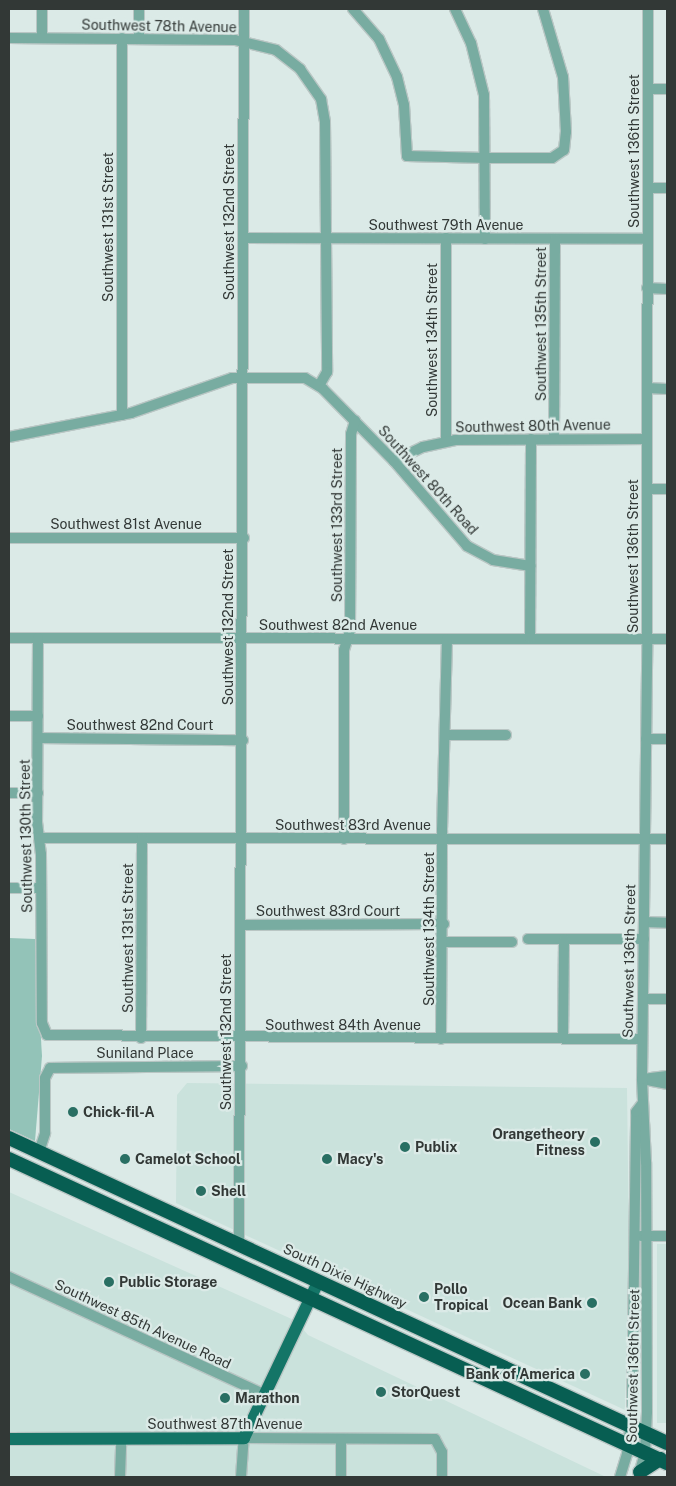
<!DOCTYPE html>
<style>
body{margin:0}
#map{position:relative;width:676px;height:1486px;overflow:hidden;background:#dbeae7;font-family:"Public Sans",sans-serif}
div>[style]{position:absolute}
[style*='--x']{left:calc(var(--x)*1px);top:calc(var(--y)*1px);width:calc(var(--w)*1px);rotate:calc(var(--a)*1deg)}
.built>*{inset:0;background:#cae2dc;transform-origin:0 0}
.green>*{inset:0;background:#93c3b8}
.roads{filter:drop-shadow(1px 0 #b9c6c4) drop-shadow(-1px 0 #b9c6c4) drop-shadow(0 1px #b9c6c4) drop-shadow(0 -1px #b9c6c4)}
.minor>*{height:10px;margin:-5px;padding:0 5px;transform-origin:5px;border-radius:5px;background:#78aca1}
.major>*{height:12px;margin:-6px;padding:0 6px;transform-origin:6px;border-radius:6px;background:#147567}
.highway>*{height:14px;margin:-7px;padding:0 7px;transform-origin:7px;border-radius:7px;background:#075e52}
.dots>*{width:14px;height:14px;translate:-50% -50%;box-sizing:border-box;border:2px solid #dbeae7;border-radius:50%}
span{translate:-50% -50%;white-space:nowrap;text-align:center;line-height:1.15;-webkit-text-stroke:4.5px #dbeae7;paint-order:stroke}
.street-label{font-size:14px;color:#323836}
.poi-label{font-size:14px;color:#323836;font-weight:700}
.left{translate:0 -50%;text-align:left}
.right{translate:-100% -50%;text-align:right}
.frame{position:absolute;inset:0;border:10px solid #323836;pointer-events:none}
</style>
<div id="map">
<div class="built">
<i style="clip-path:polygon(187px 1083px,627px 1088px,629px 1249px,625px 1410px,176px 1203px,177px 1095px)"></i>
<i style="clip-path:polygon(9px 1192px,296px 1321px,308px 1335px,606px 1477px,9px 1477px)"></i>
<i style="left:657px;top:1244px;width:10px;height:179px"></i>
</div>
<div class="green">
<i style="clip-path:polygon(9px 938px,35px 939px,42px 1056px,35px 1141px,9px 1129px)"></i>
</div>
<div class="roads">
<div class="minor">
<i style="--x:42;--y:9;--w:29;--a:90"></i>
<i style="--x:353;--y:9;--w:40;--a:49"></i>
<i style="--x:379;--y:39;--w:42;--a:64.7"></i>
<i style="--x:397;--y:77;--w:29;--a:76"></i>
<i style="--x:404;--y:105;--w:51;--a:86.6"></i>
<i style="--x:407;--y:156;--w:79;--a:1.5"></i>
<i style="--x:486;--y:158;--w:66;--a:0"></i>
<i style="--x:552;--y:158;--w:14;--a:-34"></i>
<i style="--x:564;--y:150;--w:18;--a:-84"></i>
<i style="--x:566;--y:132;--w:55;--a:-93.1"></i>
<i style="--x:563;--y:77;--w:71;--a:-106.4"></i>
<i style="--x:455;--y:9;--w:38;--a:65"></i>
<i style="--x:471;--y:43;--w:54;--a:76"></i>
<i style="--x:484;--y:95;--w:144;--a:89.6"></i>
<i style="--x:9;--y:38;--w:226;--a:0.5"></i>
<i style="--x:235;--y:40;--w:42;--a:13.7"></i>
<i style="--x:276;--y:50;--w:31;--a:38"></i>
<i style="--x:300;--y:69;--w:37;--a:55"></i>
<i style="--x:321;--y:99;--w:23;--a:80"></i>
<i style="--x:325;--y:122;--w:250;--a:89.5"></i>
<i style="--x:327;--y:372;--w:16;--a:120"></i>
<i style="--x:139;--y:38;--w:29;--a:-90"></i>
<i style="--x:648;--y:89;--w:19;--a:0"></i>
<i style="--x:648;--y:188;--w:19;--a:0"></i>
<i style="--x:244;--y:238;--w:403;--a:0.1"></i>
<i style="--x:647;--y:288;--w:20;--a:3"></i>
<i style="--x:647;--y:388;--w:20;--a:3"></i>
<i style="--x:122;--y:415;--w:377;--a:-90"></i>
<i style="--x:9;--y:437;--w:124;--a:-11.1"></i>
<i style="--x:131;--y:413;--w:107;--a:-19.1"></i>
<i style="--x:232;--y:378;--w:73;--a:0"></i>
<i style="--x:305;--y:378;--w:21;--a:31"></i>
<i style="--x:323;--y:389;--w:101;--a:45.4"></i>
<i style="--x:394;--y:461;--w:112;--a:49.3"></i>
<i style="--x:467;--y:546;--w:30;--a:28"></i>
<i style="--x:493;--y:560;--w:38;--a:9"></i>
<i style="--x:554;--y:439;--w:200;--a:-89.7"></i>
<i style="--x:446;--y:441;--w:203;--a:-90"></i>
<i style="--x:394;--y:461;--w:32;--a:-26"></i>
<i style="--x:423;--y:447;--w:33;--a:-12"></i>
<i style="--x:455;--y:440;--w:192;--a:-0.3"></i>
<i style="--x:647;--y:489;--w:20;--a:0"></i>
<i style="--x:9;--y:538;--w:235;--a:0"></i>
<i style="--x:9;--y:638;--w:658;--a:0.09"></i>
<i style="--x:38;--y:638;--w:184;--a:90.3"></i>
<i style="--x:37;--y:822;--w:32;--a:83"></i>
<i style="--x:41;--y:854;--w:169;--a:89.7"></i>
<i style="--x:42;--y:1023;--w:13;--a:67"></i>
<i style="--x:47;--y:1035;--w:595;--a:0.39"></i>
<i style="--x:530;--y:638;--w:199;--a:-89.7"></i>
<i style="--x:9;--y:716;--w:29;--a:0"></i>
<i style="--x:445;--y:735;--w:61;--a:0"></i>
<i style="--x:38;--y:738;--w:205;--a:0.6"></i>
<i style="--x:646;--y:739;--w:21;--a:0"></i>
<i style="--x:9;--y:793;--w:29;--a:0"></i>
<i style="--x:40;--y:838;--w:627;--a:0.09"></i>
<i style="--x:344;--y:839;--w:189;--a:-90"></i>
<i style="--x:344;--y:650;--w:21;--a:-73"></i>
<i style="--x:350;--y:630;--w:196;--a:-89.7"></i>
<i style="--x:351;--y:434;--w:14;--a:-73"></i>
<i style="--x:9;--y:888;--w:32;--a:0"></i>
<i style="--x:644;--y:922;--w:23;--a:2"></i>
<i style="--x:242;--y:925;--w:202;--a:-0.3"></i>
<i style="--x:528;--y:939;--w:116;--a:0"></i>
<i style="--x:443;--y:942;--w:69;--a:0"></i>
<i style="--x:643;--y:999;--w:24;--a:0"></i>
<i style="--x:141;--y:1038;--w:200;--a:-89.7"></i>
<i style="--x:563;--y:1038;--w:99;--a:-89.4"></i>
<i style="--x:441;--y:1039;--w:209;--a:-89.7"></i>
<i style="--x:442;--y:830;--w:191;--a:-88.5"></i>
<i style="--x:642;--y:1079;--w:25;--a:11"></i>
<i style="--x:643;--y:1079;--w:24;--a:-7"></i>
<i style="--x:39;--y:1152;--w:20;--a:-72"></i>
<i style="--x:45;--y:1133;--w:55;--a:-90"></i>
<i style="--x:45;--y:1078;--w:11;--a:-63"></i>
<i style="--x:50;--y:1068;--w:192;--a:-0.6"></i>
<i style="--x:641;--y:1236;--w:26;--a:0"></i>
<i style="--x:239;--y:1245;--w:1236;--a:-89.77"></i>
<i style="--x:9;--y:1277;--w:283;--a:24.7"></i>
<i style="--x:639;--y:1474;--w:22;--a:-74"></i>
<i style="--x:645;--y:1453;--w:41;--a:-87.2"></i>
<i style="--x:647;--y:1412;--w:250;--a:-90.2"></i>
<i style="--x:646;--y:1162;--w:83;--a:-92.8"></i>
<i style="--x:642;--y:1079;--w:440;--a:-89.3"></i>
<i style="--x:647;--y:639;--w:630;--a:-89.91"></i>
<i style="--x:120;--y:1477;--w:38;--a:-88"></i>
<i style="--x:241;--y:1477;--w:39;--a:-86"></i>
<i style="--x:244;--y:1438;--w:191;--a:0.3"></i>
<i style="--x:435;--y:1439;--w:15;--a:62"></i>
<i style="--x:442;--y:1452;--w:25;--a:90"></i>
<i style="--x:341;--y:1477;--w:38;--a:-90"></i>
<i style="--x:620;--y:1477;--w:24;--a:-73"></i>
<i style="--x:627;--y:1454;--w:42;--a:-83.2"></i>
<i style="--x:632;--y:1412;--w:300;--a:-89.2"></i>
<i style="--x:636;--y:1112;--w:10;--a:-53"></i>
</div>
<div class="major">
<i style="--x:9;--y:1439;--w:235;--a:-0.2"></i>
<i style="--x:244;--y:1438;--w:173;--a:-64.6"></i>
</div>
<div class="highway">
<i style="--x:9;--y:1138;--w:725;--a:24.87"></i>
<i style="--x:9;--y:1159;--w:725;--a:24.8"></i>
<i style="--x:640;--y:1472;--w:24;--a:-33"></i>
</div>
</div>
<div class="dots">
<i style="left:73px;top:1112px;background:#296f63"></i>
<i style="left:595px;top:1142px;background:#296f63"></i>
<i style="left:405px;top:1147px;background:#296f63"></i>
<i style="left:125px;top:1159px;background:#296f63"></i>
<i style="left:327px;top:1159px;background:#296f63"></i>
<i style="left:201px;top:1191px;background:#296f63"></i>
<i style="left:109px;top:1282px;background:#296f63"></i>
<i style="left:424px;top:1297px;background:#296f63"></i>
<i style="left:592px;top:1303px;background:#296f63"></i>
<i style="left:585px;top:1374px;background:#296f63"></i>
<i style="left:381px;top:1392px;background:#296f63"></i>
<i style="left:225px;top:1398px;background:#296f63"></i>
</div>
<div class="street-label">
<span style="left:159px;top:26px;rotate:1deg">Southwest 78th Avenue</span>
<span style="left:634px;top:151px;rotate:-90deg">Southwest 136th Street</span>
<span style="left:229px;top:222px;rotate:-90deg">Southwest 132nd Street</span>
<span style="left:446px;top:225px">Southwest 79th Avenue</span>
<span style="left:108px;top:227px;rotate:-90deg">Southwest 131st Street</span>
<span style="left:541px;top:324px;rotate:-90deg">Southwest 135th Street</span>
<span style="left:432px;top:340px;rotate:-90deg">Southwest 134th Street</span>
<span style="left:533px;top:426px;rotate:-1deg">Southwest 80th Avenue</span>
<span style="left:428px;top:480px;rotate:48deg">Southwest 80th Road</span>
<span style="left:126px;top:524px">Southwest 81st Avenue</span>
<span style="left:337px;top:525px;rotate:-90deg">Southwest 133rd Street</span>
<span style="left:633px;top:556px;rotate:-90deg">Southwest 136th Street</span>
<span style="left:338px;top:625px">Southwest 82nd Avenue</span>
<span style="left:228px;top:627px;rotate:-90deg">Southwest 132nd Street</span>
<span style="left:140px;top:725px">Southwest 82nd Court</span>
<span style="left:353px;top:825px">Southwest 83rd Avenue</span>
<span style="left:26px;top:836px;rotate:-91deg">Southwest 130th Street</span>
<span style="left:328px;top:911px">Southwest 83rd Court</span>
<span style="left:429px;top:929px;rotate:-90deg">Southwest 134th Street</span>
<span style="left:128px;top:938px;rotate:-90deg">Southwest 131st Street</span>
<span style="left:629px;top:961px;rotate:-89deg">Southwest 136th Street</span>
<span style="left:343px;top:1025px">Southwest 84th Avenue</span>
<span style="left:226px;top:1032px;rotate:-90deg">Southwest 132nd Street</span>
<span style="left:145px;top:1053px">Suniland Place</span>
<span style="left:345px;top:1276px;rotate:25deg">South Dixie Highway</span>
<span style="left:143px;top:1324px;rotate:25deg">Southwest 85th Avenue Road</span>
<span style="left:633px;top:1366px;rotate:-89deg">Southwest 136th Street</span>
<span style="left:225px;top:1424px">Southwest 87th Avenue</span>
</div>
<div class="poi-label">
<span class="left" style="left:83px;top:1112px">Chick-fil-A</span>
<span class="right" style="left:585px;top:1142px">Orangetheory<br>Fitness</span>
<span class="left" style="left:415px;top:1147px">Publix</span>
<span class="left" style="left:135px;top:1159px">Camelot School</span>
<span class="left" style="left:337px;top:1159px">Macy's</span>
<span class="left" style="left:211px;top:1191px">Shell</span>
<span class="left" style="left:119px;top:1282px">Public Storage</span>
<span class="left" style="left:434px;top:1297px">Pollo<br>Tropical</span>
<span class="right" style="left:582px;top:1303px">Ocean Bank</span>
<span class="right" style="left:575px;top:1374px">Bank of America</span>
<span class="left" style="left:391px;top:1392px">StorQuest</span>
<span class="left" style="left:235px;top:1398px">Marathon</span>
</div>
<div class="frame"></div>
</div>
